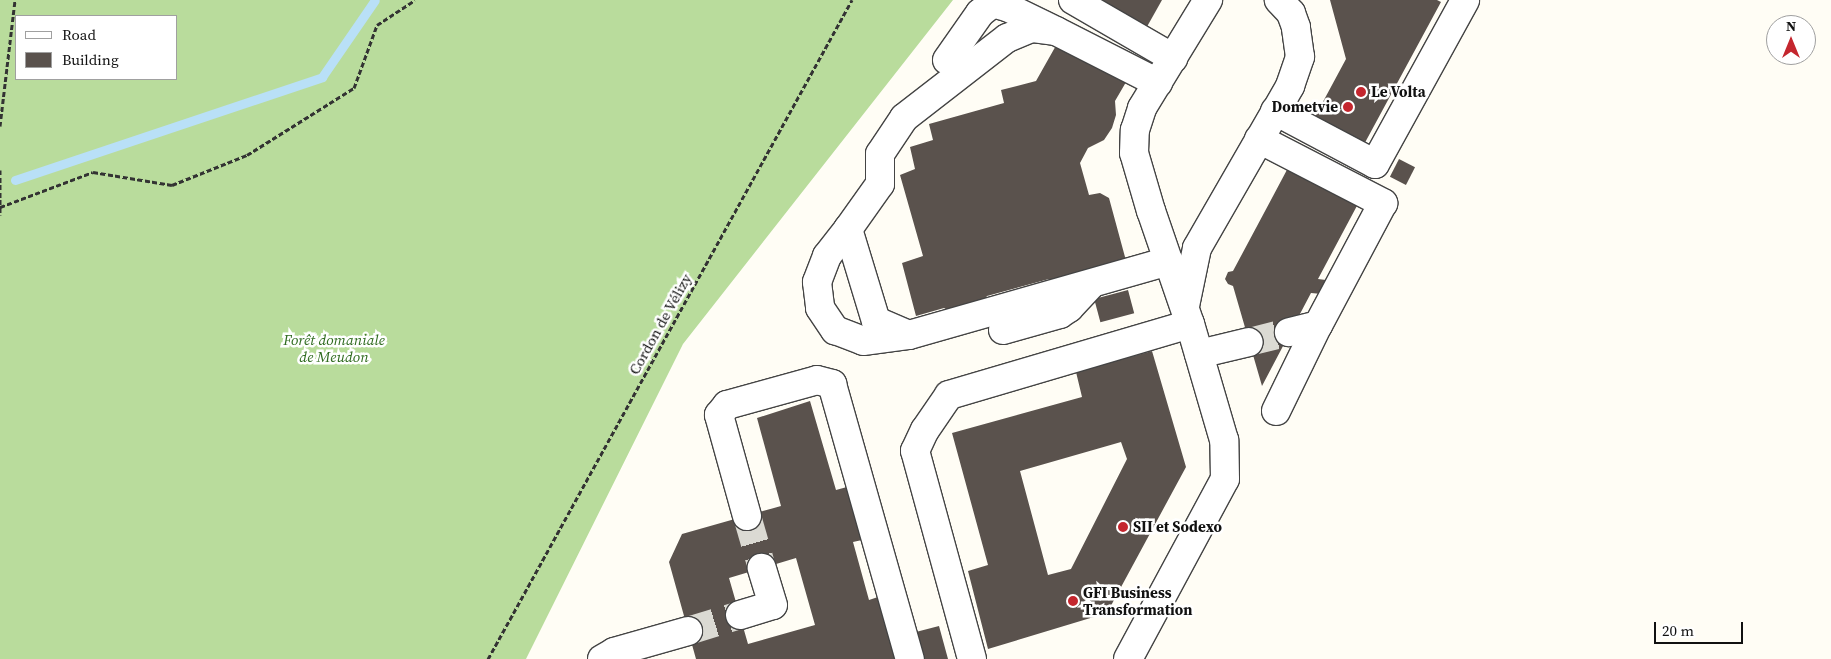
<!DOCTYPE html>
<meta charset="utf-8">
<style>
body{margin:0}
#map{position:relative;width:1831px;height:659px;overflow:hidden;background:#fffdf5;font-family:"Source Serif 4",serif}
div>[style]{position:absolute}
[style*='--x']{left:calc(var(--x)*1px);top:calc(var(--y)*1px);width:calc(var(--w)*1px);rotate:calc(var(--a)*1deg)}
.forest>*{inset:0;background:#b9dc9c}
.stream>*{height:9px;margin:-4.5px;padding:0 4.5px;transform-origin:4.5px;border-radius:4.5px;background:#b9e0f7}
.building>*{inset:0;background:#5a524d;transform-origin:0 0}
.minor-tunnel>*{height:28px;margin-top:-14px;transform-origin:0;background:repeating-linear-gradient(90deg,#dbdad3 0 28px,transparent 0 42px)}
.path>*{height:3px;margin-top:-1.5px;transform-origin:0;background:repeating-linear-gradient(90deg,#333 0 5px,transparent 0 7.5px)}
.roads{filter:drop-shadow(1px 0 #444) drop-shadow(-1px 0 #444) drop-shadow(0 1px #444) drop-shadow(0 -1px #444)}
.minor>*{height:28px;margin:-14px;padding:0 14px;transform-origin:14px;border-radius:14px;background:#fff}
.dots>*{width:14px;height:14px;translate:-50% -50%;box-sizing:border-box;border:2px solid #fff;border-radius:50%}
span{translate:-50% -50%;white-space:nowrap;text-align:center;line-height:1.15;-webkit-text-stroke:5px #fff;paint-order:stroke}
.poi-label{font-size:15px;color:#111;font-weight:700}
.left{translate:0 -50%;text-align:left}
.right{translate:-100% -50%;text-align:right}
.street-label{font-size:15px;color:#111}
.park-label{font-size:15px;color:#2f6b1f;font-style:italic}
.legend{position:absolute;left:15px;top:15px;width:162px;height:65px;box-sizing:border-box;background:#fff;border:1px solid #a0a0a0;margin:0;padding:6px 9px;list-style:none;font-size:15px;color:#111}
.legend li{display:flex;align-items:center;gap:10px;height:25px}
.legend b{width:25px;border:1px solid #a0a0a0}
.north{position:absolute;left:1766px;top:15px;width:50px;height:50px;box-sizing:border-box;background:#fff;border:1px solid #a0a0a0;border-radius:50%;rotate:0deg;font-size:14px;font-weight:700;line-height:20px;text-align:center;color:#111}
.north::after{content:'';display:block;margin:auto;width:18px;height:22px;background:#c4262e;clip-path:polygon(50% 0,100% 100%,50% 72%,0 100%)}
.scale{position:absolute;left:1654px;top:622px;width:89px;height:22px;box-sizing:border-box;border:2px solid #111;border-top:0;padding-left:6px;font-size:15px;line-height:18px;white-space:nowrap;color:#111;-webkit-text-stroke:4px #fff;paint-order:stroke}
</style>
<div id="map">
<div class="forest">
<i style="clip-path:polygon(evenodd,0 0,953px 0,683px 344px,526px 659px,0 659px,0 0,16px 16px,176px 16px,176px 79px,16px 79px,16px 16px)"></i>
</div>
<div class="stream">
<i style="--x:15;--y:180;--w:324;--a:-18.5"></i>
<i style="--x:322;--y:77;--w:93;--a:-55.5"></i>
</div>
<div class="building">
<i style="clip-path:polygon(1086px 0,1162px 0,1144px 32px)"></i>
<i style="clip-path:polygon(1330px 0,1437px 0,1441px 2px,1361px 150px,1311px 124px,1346px 59px)"></i>
<i style="clip-path:polygon(1058px 42px,1129px 77px,1115px 101px,1116px 115px,1112px 128px,1104px 140px,1088px 148px,1080px 163px,1089px 195px,1100px 193px,1109px 198px,1128px 268px,1052px 289px,1049px 279px,987px 296px,982px 304px,951px 312px,944px 308px,916px 316px,902px 263px,923px 256px,900px 175px,915px 169px,910px 147px,933px 140px,929px 124px,1004px 103px,1001px 90px,1036px 81px)"></i>
<i style="left:1399px;top:159px;width:18px;height:20px;rotate:27deg"></i>
<i style="clip-path:polygon(1289px 166px,1359px 202px,1318px 279px,1326px 280px,1322px 294px,1311px 293px,1262px 386px,1233px 286px,1228px 284px,1225px 279px,1228px 272px,1233px 271px)"></i>
<i style="left:1128px;top:290px;width:24px;height:35px;rotate:75deg"></i>
<i style="clip-path:polygon(evenodd,1152px 351px,1186px 467px,1107px 613px,988px 649px,968px 571px,988px 565px,952px 433px,1082px 397px,1076px 372px,1152px 351px,1121px 442px,1127px 459px,1071px 569px,1048px 575px,1020px 471px,1121px 442px)"></i>
<i style="clip-path:polygon(evenodd,810px 401px,836px 490px,847px 487px,862px 540px,853px 542px,869px 600px,881px 596px,899px 659px,696px 659px,669px 562px,682px 534px,781px 506px,757px 418px,810px 401px,796px 558px,815px 625px,748px 644px,729px 578px,796px 558px)"></i>
<i style="clip-path:polygon(939px 626px,948px 659px,920px 659px,912px 633px)"></i>
</div>
<div class="minor-tunnel">
<i style="--x:1249;--y:342;--w:41;--a:-14"></i>
<i style="--x:747;--y:516;--w:54;--a:73.9"></i>
<i style="--x:688;--y:631;--w:54;--a:-17.1"></i>
</div>
<div class="path">
<i style="--x:0;--y:126;--w:127;--a:-83.2"></i>
<i style="--x:0;--y:170;--w:45;--a:90"></i>
<i style="--x:0;--y:207;--w:99;--a:-20.6"></i>
<i style="--x:93;--y:172;--w:80;--a:9.3"></i>
<i style="--x:172;--y:185;--w:81;--a:-21.8"></i>
<i style="--x:247;--y:155;--w:126;--a:-32.1"></i>
<i style="--x:354;--y:88;--w:67;--a:-69.9"></i>
<i style="--x:377;--y:25;--w:45;--a:-33.3"></i>
<i style="--x:488;--y:659;--w:753;--a:-61.09"></i>
</div>
<div class="roads">
<div class="minor">
<i style="--x:1073;--y:0;--w:116;--a:30.1"></i>
<i style="--x:947;--y:60;--w:57;--a:-54.9"></i>
<i style="--x:980;--y:13;--w:16;--a:-38"></i>
<i style="--x:993;--y:3;--w:17;--a:17"></i>
<i style="--x:1009;--y:8;--w:48;--a:26"></i>
<i style="--x:1158;--y:83;--w:114;--a:-153"></i>
<i style="--x:1056;--y:31;--w:25;--a:-173"></i>
<i style="--x:1031;--y:28;--w:26;--a:157"></i>
<i style="--x:1007;--y:38;--w:130;--a:142.2"></i>
<i style="--x:904;--y:118;--w:43;--a:123.7"></i>
<i style="--x:880;--y:154;--w:30;--a:90"></i>
<i style="--x:880;--y:184;--w:55;--a:125.4"></i>
<i style="--x:848;--y:229;--w:96;--a:73.1"></i>
<i style="--x:876;--y:321;--w:36;--a:23"></i>
<i style="--x:909;--y:335;--w:270;--a:-15.9"></i>
<i style="--x:1275;--y:111;--w:113;--a:27.9"></i>
<i style="--x:1375;--y:164;--w:187;--a:-61.2"></i>
<i style="--x:1259;--y:139;--w:140;--a:27.3"></i>
<i style="--x:1383;--y:203;--w:138;--a:118"></i>
<i style="--x:1318;--y:325;--w:30;--a:166"></i>
<i style="--x:848;--y:229;--w:34;--a:128"></i>
<i style="--x:827;--y:256;--w:28;--a:111"></i>
<i style="--x:817;--y:282;--w:26;--a:83"></i>
<i style="--x:820;--y:308;--w:27;--a:56"></i>
<i style="--x:835;--y:330;--w:30;--a:21"></i>
<i style="--x:863;--y:341;--w:45;--a:-7.6"></i>
<i style="--x:1185;--y:306;--w:59;--a:-78.3"></i>
<i style="--x:1197;--y:248;--w:187;--a:-60.1"></i>
<i style="--x:1290;--y:86;--w:31;--a:-71"></i>
<i style="--x:1300;--y:57;--w:30;--a:-98"></i>
<i style="--x:1296;--y:27;--w:15;--a:-110"></i>
<i style="--x:1291;--y:13;--w:18;--a:-133"></i>
<i style="--x:1003;--y:330;--w:59;--a:-15.7"></i>
<i style="--x:1060;--y:314;--w:11;--a:-34"></i>
<i style="--x:1069;--y:308;--w:33;--a:-47"></i>
<i style="--x:1199;--y:354;--w:51;--a:-13.5"></i>
<i style="--x:1276;--y:411;--w:96;--a:-64"></i>
<i style="--x:747;--y:516;--w:105;--a:-105.5"></i>
<i style="--x:719;--y:415;--w:13;--a:-51"></i>
<i style="--x:727;--y:405;--w:93;--a:-15.5"></i>
<i style="--x:817;--y:380;--w:16;--a:15"></i>
<i style="--x:832;--y:384;--w:286;--a:74.2"></i>
<i style="--x:740;--y:615;--w:34;--a:-17"></i>
<i style="--x:773;--y:605;--w:39;--a:-107"></i>
<i style="--x:602;--y:659;--w:14;--a:-30"></i>
<i style="--x:614;--y:652;--w:77;--a:-15.8"></i>
<i style="--x:972;--y:659;--w:216;--a:-105.3"></i>
<i style="--x:915;--y:451;--w:23;--a:-65"></i>
<i style="--x:925;--y:430;--w:42;--a:-55.6"></i>
<i style="--x:949;--y:395;--w:251;--a:-16.4"></i>
<i style="--x:1128;--y:659;--w:204;--a:-61.7"></i>
<i style="--x:1225;--y:479;--w:39;--a:-91"></i>
<i style="--x:1224;--y:440;--w:121;--a:-106.3"></i>
<i style="--x:1190;--y:324;--w:120;--a:-109"></i>
<i style="--x:1151;--y:211;--w:60;--a:-106.3"></i>
<i style="--x:1134;--y:153;--w:23;--a:-88"></i>
<i style="--x:1135;--y:130;--w:23;--a:-72"></i>
<i style="--x:1142;--y:108;--w:127;--a:-58.6"></i>
</div>
</div>
<div class="dots">
<i style="left:1361px;top:92px;background:#c4262e"></i>
<i style="left:1348px;top:107px;background:#c4262e"></i>
<i style="left:1123px;top:527px;background:#c4262e"></i>
<i style="left:1073px;top:601px;background:#c4262e"></i>
</div>
<div class="poi-label">
<span class="left" style="left:1371px;top:92px">Le Volta</span>
<span class="right" style="left:1338px;top:107px">Dometvie</span>
<span class="left" style="left:1133px;top:527px">SII et Sodexo</span>
<span class="left" style="left:1083px;top:601px">GFI Business<br>Transformation</span>
</div>
<div class="street-label">
<span style="left:660px;top:324px;rotate:-61deg">Cordon de Vélizy</span>
</div>
<div class="park-label">
<span style="left:334px;top:348px">Forêt domaniale<br>de Meudon</span>
</div>
<ul class="legend">
<li><b style="height:6px;background:#fff"></b>Road</li>
<li><b style="height:14px;background:#5a524d"></b>Building</li>
</ul>
<div class="north">N</div>
<div class="scale">20 m</div>
</div>
